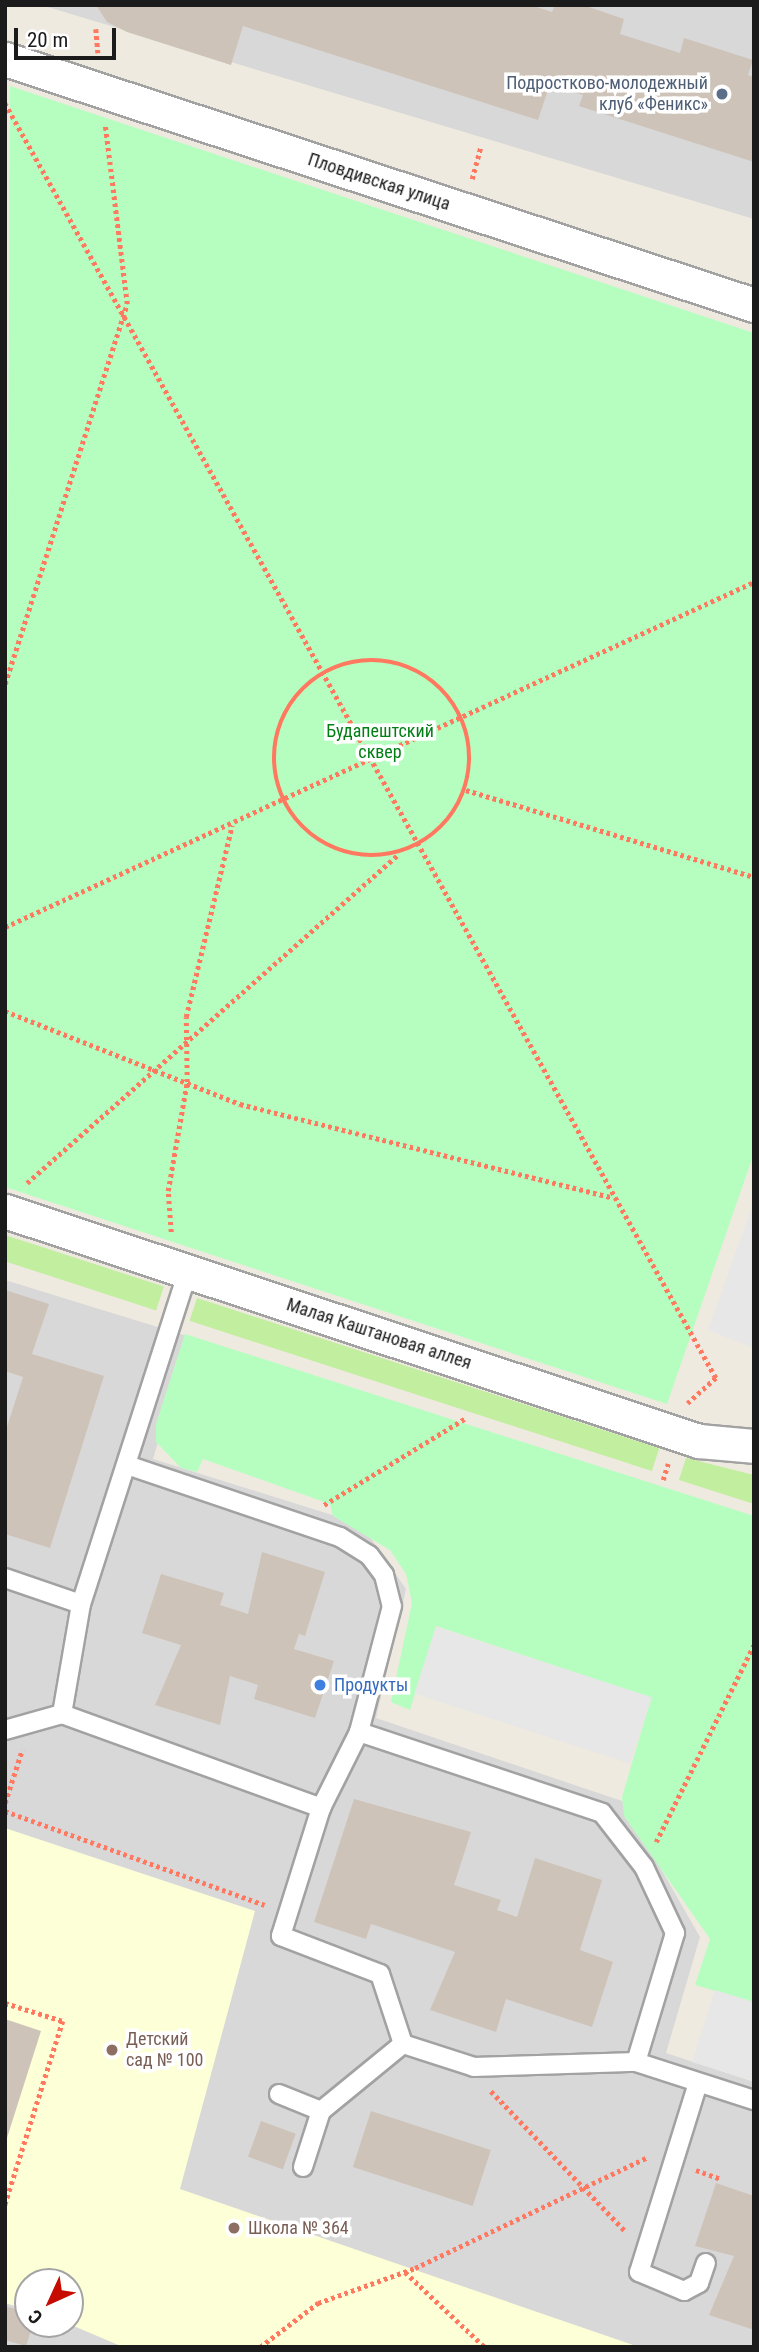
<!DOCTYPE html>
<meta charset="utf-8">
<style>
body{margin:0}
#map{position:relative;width:759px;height:2352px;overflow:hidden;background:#eeeadf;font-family:"Roboto Condensed",sans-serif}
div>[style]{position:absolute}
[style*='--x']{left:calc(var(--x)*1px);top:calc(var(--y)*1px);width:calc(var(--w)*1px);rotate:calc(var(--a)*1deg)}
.residential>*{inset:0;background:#d9d8d8}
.education>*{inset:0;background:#fdffd7}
.grass>*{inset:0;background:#c1ee9f;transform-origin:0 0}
.park>*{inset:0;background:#b6fec0}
.parking>*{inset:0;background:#e7e7e7;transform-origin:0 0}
.building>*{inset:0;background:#cec3b8;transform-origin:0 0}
.path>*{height:4.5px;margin-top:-2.25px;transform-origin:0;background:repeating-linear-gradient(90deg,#ff785f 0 3.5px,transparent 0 7px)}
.path>.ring{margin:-2.25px;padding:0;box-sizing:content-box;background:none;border:4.5px solid #ff785f;border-radius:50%}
.roads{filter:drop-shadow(2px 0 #a2a2a2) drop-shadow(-2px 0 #a2a2a2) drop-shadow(0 2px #a2a2a2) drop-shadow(0 -2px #a2a2a2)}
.service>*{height:18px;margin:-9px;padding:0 9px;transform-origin:9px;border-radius:9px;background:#fff}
.minor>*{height:33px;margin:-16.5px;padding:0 16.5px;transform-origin:16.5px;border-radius:16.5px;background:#fff}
.dots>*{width:19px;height:19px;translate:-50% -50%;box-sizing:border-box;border:4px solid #fff;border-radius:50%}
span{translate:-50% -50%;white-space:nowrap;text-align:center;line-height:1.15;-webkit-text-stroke:7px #fff;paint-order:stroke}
.service-label{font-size:18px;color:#4e5e75}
.right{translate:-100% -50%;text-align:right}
.street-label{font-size:18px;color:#1b1b1b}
.park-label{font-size:18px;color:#027f14}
.shop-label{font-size:18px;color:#366cbe}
.left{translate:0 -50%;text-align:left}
.education-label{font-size:18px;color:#785e54}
.frame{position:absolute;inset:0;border:7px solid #1b1b1b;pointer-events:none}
.north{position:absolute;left:14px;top:2268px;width:70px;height:70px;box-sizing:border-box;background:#fff;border:2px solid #a4a4a4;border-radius:50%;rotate:225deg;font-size:19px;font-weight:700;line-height:28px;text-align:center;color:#1b1b1b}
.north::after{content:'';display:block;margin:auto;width:24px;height:32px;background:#c60b00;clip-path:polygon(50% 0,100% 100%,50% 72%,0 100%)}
.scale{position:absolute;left:14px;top:28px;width:102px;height:32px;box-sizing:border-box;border:4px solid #1b1b1b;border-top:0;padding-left:9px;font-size:21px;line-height:24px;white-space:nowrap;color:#1b1b1b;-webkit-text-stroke:5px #fff;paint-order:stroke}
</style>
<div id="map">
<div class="residential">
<i style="clip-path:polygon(41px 5px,754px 5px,754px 219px)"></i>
<i style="clip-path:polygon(evenodd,5px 1280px,190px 1337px,153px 1459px,361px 1524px,406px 1589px,376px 1718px,622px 1801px,700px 1937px,666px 2053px,754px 2082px,754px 2347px,5px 2347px,5px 1280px,28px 2282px,70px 2282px,70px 2324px,28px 2324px,28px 2282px)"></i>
</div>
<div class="education">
<i style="clip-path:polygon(5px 1828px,255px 1911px,180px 2189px,639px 2347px,123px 2347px,69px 2324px,70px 2282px,28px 2282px,28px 2310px,5px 2303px)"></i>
</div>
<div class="grass">
<i style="left:5px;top:1235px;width:167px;height:25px;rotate:18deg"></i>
<i style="left:197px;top:1298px;width:486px;height:24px;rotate:18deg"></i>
<i style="clip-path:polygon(686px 1458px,754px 1475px,754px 1504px,679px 1480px)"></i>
</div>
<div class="park">
<i style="clip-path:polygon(10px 86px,754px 333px,754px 1153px,667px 1404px,5px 1187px)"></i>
<i style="clip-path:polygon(185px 1334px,754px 1516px,754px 2002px,695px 1985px,710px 1939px,624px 1816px,622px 1797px,651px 1698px,436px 1626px,410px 1710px,391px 1702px,412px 1603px,406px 1574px,390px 1550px,333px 1516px,330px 1504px,203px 1459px,197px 1472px,181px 1468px,156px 1442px,156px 1424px)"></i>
</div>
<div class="parking">
<i style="clip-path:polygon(754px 1201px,754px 1348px,708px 1330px)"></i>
<i style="left:436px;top:1627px;width:227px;height:70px;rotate:18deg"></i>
<i style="clip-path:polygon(715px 1990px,754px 2002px,754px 2081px,692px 2062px)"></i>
</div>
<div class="building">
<i style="clip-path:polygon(96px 5px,530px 5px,552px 12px,555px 5px,583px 5px,624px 19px,620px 34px,680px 53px,684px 38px,753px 60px,748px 75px,754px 77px,754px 162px,579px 106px,583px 95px,550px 84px,538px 120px,243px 26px,231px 65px,127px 32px,107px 22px)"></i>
<i style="clip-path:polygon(5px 1290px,49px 1304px,32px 1354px,104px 1376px,50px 1548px,5px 1534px,5px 1433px,23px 1377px,5px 1371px)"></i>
<i style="clip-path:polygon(262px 1552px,325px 1572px,305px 1636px,299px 1634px,294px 1649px,334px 1661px,315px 1718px,254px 1699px,258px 1685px,230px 1676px,220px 1725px,155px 1705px,181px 1645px,142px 1633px,161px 1574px,224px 1593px,220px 1605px,248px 1614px)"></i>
<i style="clip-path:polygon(354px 1799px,471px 1832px,454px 1885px,501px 1900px,497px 1910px,517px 1917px,535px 1858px,602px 1880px,580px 1950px,613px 1962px,592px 2027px,506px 1999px,496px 2032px,430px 2010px,455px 1952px,371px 1924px,366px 1939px,314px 1922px)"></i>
<i style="clip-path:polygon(5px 2019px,41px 2031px,6px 2141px,5px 2141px)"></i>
<i style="left:371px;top:2111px;width:126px;height:59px;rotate:18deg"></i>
<i style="left:261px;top:2121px;width:37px;height:38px;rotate:20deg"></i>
<i style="clip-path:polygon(716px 2183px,754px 2196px,754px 2330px,709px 2315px,734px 2256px,695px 2246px)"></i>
<i style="clip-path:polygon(5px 2306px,28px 2313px,33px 2324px,26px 2346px,5px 2340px)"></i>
</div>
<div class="path">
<i style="--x:96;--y:29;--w:24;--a:85"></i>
<i style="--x:5;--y:103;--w:1460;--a:60.85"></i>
<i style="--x:716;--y:1378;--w:38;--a:138"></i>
<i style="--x:472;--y:179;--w:34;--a:-75"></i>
<i class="ring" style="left:274px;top:660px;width:191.5px;height:191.5px"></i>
<i style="--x:5;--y:684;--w:399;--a:-72.2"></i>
<i style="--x:127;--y:304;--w:180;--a:-97"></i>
<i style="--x:466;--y:790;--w:301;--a:16.8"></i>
<i style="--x:5;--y:927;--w:825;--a:-24.73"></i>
<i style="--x:5;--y:1011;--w:253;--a:21.6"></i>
<i style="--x:240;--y:1104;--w:385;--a:14.1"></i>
<i style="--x:27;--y:1183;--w:495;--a:-41.5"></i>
<i style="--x:171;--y:1232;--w:41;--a:-94.2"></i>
<i style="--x:168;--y:1191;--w:111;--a:-80.1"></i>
<i style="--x:187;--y:1082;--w:65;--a:-90.9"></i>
<i style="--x:186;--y:1017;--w:197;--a:-76.5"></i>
<i style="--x:663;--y:1480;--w:17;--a:-73"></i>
<i style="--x:324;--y:1505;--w:167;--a:-31.5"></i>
<i style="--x:5;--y:1803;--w:56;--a:-72.2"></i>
<i style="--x:5;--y:1811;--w:276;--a:19.9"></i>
<i style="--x:656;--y:1842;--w:220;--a:-63.6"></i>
<i style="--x:5;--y:2003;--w:61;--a:17.2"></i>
<i style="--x:63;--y:2021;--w:193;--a:107.5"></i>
<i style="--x:491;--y:2091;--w:195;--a:46.2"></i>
<i style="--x:696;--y:2170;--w:27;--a:20"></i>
<i style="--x:405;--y:2272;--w:110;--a:43.2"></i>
<i style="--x:260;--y:2347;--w:73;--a:-37.2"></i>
<i style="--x:318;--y:2303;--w:103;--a:-19.8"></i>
<i style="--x:415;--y:2268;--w:258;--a:-25.5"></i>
</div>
<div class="roads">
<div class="service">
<i style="--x:188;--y:1271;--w:350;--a:107.8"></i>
<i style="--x:81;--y:1604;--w:112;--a:99.8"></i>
<i style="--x:62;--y:1714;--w:276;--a:19.9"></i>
<i style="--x:321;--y:1808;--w:85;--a:-63.4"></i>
<i style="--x:127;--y:1465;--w:225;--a:18.7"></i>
<i style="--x:340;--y:1537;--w:34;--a:32"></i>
<i style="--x:369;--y:1555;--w:25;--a:53"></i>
<i style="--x:384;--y:1575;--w:32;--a:76"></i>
<i style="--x:392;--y:1606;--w:130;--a:104.7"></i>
<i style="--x:359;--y:1732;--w:256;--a:18.4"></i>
<i style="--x:602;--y:1813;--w:68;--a:52.1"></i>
<i style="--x:644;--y:1867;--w:73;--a:64.8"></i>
<i style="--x:675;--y:1933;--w:135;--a:106.8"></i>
<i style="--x:636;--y:2062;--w:124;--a:17.9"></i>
<i style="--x:5;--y:1578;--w:80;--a:18.9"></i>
<i style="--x:5;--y:1730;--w:59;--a:-15.7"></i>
<i style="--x:321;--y:1808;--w:134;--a:107.4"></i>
<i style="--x:281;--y:1936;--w:106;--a:21"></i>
<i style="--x:380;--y:1974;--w:74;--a:71.8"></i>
<i style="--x:403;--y:2044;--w:75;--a:17.9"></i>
<i style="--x:474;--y:2067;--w:162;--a:-1.8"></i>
<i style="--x:698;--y:2083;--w:198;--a:107.3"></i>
<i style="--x:639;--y:2272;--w:49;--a:22.9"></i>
<i style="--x:684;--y:2291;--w:17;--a:-28"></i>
<i style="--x:699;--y:2283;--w:21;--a:-71"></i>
<i style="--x:279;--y:2094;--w:45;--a:22"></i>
<i style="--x:303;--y:2167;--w:59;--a:-72.2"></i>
<i style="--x:321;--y:2111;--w:106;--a:-39.3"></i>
</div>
<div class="minor">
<i style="--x:5;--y:59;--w:788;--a:18.18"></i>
<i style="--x:5;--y:1211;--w:731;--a:18.34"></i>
<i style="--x:699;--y:1441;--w:55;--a:5.2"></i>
</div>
</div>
<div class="dots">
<i style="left:722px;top:94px;background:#5c6f8a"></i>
<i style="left:320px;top:1685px;background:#3f7fe0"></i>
<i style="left:112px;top:2050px;background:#8d6e63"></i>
<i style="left:234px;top:2228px;background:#8d6e63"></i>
</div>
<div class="service-label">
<span class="right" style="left:708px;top:94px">Подростково-молодежный<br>клуб «Феникс»</span>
</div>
<div class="street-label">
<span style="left:379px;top:182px;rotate:18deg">Пловдивская улица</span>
<span style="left:379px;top:1334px;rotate:18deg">Малая Каштановая аллея</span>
</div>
<div class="park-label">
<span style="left:380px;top:742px">Будапештский<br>сквер</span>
</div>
<div class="shop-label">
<span class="left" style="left:334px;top:1685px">Продукты</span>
</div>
<div class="education-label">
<span class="left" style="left:126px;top:2050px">Детский<br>сад № 100</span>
<span class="left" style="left:248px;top:2228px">Школа № 364</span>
</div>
<div class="frame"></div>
<div class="north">С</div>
<div class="scale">20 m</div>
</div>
